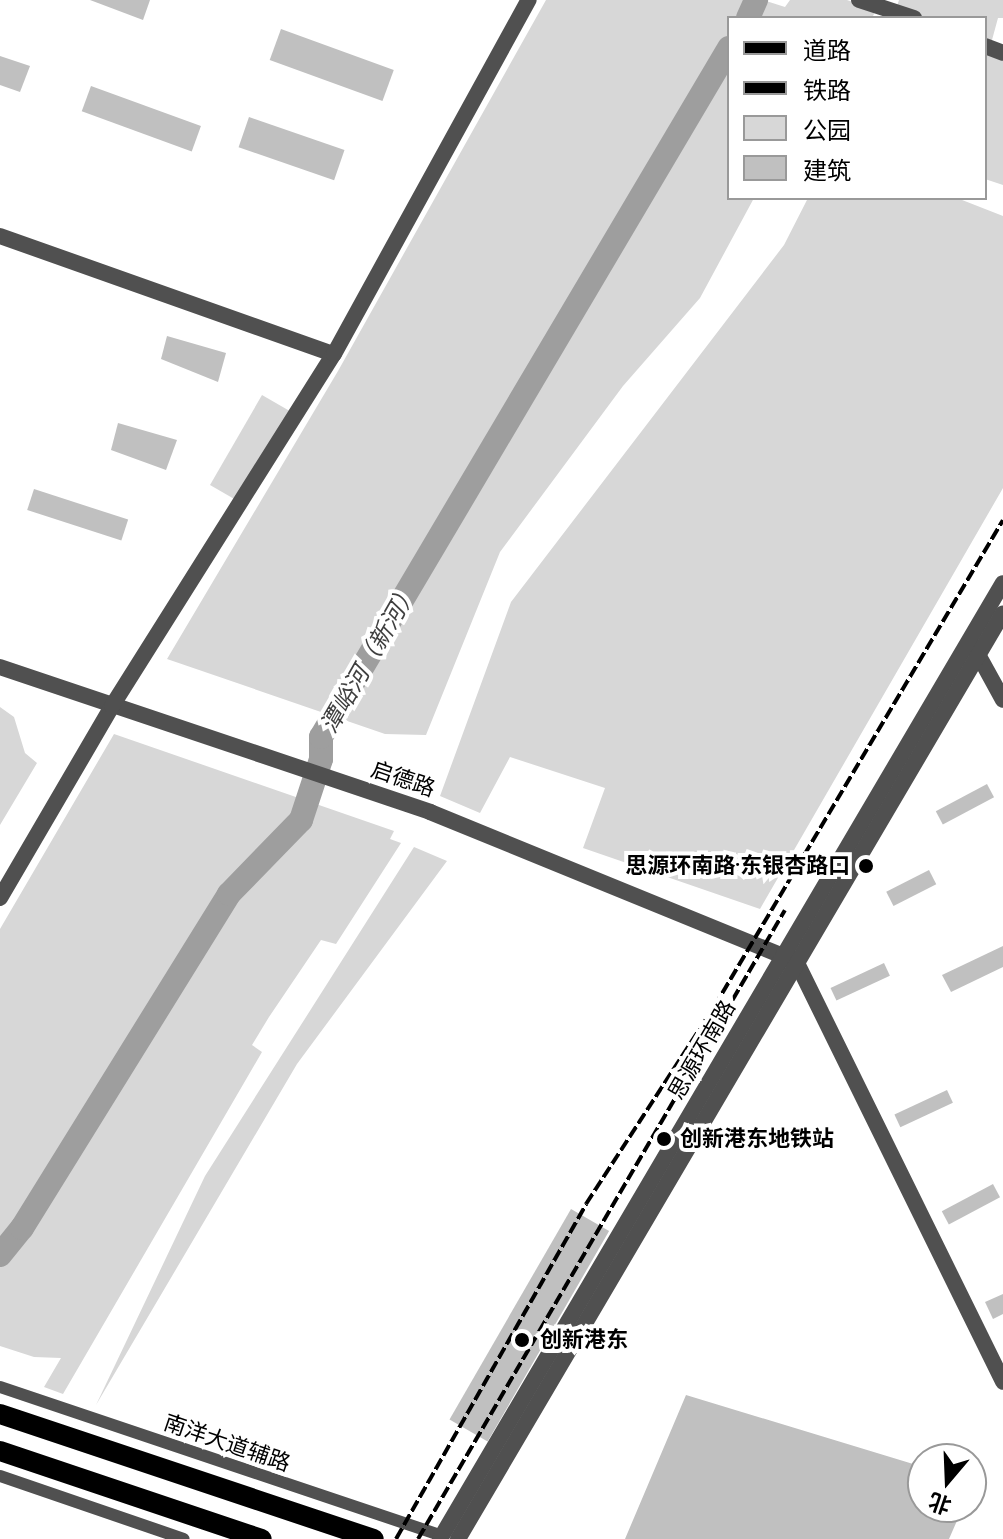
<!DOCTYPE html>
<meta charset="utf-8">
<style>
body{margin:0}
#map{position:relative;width:1003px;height:1539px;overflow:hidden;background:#fff;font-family:"Asap Condensed","Noto Sans SC",sans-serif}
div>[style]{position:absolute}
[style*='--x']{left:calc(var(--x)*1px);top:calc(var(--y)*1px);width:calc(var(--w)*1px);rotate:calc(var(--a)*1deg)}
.green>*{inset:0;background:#d7d7d7;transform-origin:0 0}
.river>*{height:24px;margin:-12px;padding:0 12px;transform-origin:12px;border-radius:12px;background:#9e9e9e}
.building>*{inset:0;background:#c0c0c0;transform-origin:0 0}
.minor>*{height:12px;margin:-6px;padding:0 6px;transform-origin:6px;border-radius:6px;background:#505050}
.tertiary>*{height:16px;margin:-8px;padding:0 8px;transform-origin:8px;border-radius:8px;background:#505050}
.primary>*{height:20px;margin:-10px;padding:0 10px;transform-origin:10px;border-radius:10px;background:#000}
.rail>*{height:4px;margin-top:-2px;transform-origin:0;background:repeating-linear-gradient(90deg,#000 0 12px,transparent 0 16px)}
.dots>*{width:22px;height:22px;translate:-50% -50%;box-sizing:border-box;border:4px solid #fff;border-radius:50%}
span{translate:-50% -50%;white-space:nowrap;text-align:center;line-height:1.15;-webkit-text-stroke:8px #fff;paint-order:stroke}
.street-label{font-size:22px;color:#000}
.poi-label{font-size:22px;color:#000;font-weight:700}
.right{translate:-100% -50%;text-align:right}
.left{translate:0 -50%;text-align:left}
.water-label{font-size:24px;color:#3f3f3f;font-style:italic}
.legend{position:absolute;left:727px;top:16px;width:260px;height:184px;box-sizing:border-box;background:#fff;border:2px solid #999;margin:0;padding:10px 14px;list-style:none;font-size:24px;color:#000}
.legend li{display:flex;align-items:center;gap:16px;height:40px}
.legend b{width:40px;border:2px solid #999}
.north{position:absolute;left:907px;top:1443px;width:80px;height:80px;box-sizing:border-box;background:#fff;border:2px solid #999;border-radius:50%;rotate:199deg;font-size:22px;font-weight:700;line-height:32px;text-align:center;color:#000}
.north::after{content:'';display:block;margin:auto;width:28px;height:36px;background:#000;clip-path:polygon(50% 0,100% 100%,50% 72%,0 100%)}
</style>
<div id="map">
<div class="green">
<i style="clip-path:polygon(546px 0,763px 0,785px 7px,790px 0,847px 0,876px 10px,872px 18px,729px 18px,729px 198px,754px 198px,700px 298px,623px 386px,500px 552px,426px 735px,385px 734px,167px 659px,338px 371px)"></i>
<i style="clip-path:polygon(899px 0,1003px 0,1003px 18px,998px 18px,989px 51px,1003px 57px,1003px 185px,985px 179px,985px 18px,893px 18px)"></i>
<i style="clip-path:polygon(808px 198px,957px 198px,1003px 216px,1003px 488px,760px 909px,583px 848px,605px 788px,510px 757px,480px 813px,440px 796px,511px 602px,784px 245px)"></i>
<i style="left:262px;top:395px;width:40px;height:104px;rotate:30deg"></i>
<i style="clip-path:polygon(0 707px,14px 717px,25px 753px,37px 763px,0 825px)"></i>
<i style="clip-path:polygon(114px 734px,394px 831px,390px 839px,401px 843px,336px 944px,321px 940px,269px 1017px,252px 1045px,262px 1052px,63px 1394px,44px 1387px,61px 1358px,34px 1357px,0 1346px,0 929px)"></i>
<i style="clip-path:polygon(414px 847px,447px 861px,297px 1064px,96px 1405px,205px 1176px)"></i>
</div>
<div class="river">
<i style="--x:748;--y:18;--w:20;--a:-66"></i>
<i style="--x:0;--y:1255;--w:35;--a:-51"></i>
<i style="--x:22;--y:1228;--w:393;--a:-58.2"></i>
<i style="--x:229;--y:894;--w:103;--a:-45.8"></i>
<i style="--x:301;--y:820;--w:64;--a:-71.8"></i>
<i style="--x:321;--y:759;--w:22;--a:-90"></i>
<i style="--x:321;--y:737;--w:801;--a:-59.37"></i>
</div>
<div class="building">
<i style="clip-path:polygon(90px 0,150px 0,143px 20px)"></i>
<i style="left:281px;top:29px;width:120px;height:33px;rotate:20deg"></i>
<i style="clip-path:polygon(0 56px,30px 66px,20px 92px,0 85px)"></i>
<i style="left:91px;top:86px;width:117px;height:27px;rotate:20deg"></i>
<i style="left:249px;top:117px;width:101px;height:32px;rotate:19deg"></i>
<i style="clip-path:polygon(167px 336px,226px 353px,218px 382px,161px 359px)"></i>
<i style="clip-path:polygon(118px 423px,177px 440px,166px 470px,111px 450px)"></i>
<i style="left:34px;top:489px;width:99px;height:22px;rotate:18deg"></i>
<i style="left:987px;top:784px;width:15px;height:58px;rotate:62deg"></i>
<i style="left:929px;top:870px;width:16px;height:48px;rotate:63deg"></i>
<i style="clip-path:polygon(1003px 946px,1003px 967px,951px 992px,942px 975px)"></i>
<i style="left:884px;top:963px;width:14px;height:59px;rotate:65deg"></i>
<i style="left:947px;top:1090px;width:14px;height:58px;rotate:65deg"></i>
<i style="left:993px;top:1184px;width:15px;height:58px;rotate:62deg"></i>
<i style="left:571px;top:1209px;width:44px;height:243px;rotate:30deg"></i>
<i style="clip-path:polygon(1003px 1294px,1003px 1314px,993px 1319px,985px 1302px)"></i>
<i style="clip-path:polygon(686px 1395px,923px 1467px,923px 1507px,963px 1507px,949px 1539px,625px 1539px)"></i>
</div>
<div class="minor">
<i style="--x:0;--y:1387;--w:466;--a:18.6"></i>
<i style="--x:0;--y:1476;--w:194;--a:18.9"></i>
</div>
<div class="tertiary">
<i style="--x:859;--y:0;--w:58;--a:18.1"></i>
<i style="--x:985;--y:46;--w:19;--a:21"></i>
<i style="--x:0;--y:236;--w:354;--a:19.5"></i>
<i style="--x:975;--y:649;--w:58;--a:61.2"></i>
<i style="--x:0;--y:667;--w:454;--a:18.6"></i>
<i style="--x:430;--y:812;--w:395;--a:22.2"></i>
<i style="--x:796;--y:961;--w:469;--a:63.8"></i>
<i style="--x:0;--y:898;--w:222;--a:-59.7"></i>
<i style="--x:112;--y:706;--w:416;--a:-57.8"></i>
<i style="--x:334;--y:354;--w:404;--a:-61.2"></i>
<i style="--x:440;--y:1539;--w:1109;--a:-59.51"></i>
<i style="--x:458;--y:1539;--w:1074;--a:-59.52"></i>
</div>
<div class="primary">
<i style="--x:0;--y:1414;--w:394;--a:18.5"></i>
<i style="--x:0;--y:1451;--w:276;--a:18.6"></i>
</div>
<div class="rail">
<i style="--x:396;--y:1539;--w:385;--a:-60.4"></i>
<i style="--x:586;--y:1204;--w:235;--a:-57"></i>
<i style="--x:714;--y:1007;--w:566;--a:-59.31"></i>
<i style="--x:418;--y:1539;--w:728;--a:-59.74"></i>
</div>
<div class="dots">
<i style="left:866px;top:866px;background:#000"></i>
<i style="left:664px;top:1139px;background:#000"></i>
<i style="left:522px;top:1340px;background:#000"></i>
</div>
<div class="street-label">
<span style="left:403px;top:779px;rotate:19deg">启德路</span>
<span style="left:702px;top:1050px;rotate:-60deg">思源环南路</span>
<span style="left:227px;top:1443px;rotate:19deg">南洋大道辅路</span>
</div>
<div class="poi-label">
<span class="right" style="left:850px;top:866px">思源环南路·东银杏路口</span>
<span class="left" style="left:680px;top:1139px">创新港东地铁站</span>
<span class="left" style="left:540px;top:1340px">创新港东</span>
</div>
<div class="water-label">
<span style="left:369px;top:658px;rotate:-60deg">潭峪河（新河）</span>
</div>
<ul class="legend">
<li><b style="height:10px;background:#000"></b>道路</li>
<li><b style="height:10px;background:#000"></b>铁路</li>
<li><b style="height:22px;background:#d7d7d7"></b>公园</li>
<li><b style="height:22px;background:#c0c0c0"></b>建筑</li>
</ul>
<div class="north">北</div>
</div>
